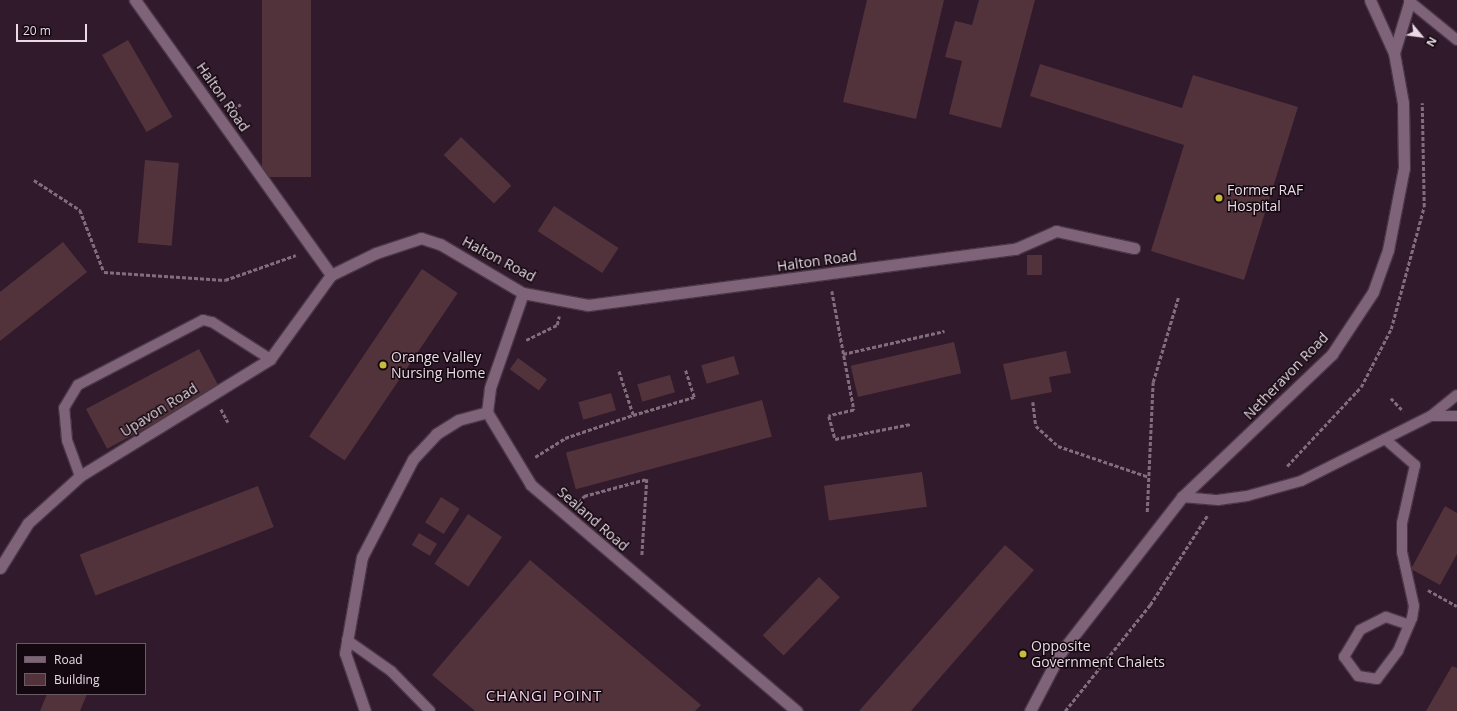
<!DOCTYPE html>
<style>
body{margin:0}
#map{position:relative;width:1457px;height:711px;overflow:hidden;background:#311a2c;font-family:"Open Sans",sans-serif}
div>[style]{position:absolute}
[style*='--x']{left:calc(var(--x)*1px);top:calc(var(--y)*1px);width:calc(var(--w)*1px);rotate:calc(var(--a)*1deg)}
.building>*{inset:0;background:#52333b;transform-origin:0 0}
.path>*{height:2.5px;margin-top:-1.25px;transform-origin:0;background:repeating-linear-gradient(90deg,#816d7c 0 4px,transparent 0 6px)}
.roads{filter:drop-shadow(1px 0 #4a3746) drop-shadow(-1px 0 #4a3746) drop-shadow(0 1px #4a3746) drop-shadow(0 -1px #4a3746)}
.service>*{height:10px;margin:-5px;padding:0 5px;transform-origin:5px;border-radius:5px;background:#7f6378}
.minor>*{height:11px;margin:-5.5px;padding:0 5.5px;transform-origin:5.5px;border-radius:5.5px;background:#7f6378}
.dots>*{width:11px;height:11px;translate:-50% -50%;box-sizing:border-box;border:2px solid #130810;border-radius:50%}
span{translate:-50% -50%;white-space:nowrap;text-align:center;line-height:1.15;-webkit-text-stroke:3px #130810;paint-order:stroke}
.street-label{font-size:14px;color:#eadae5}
.poi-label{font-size:14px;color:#eadae5}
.left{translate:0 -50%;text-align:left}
.neighbourhood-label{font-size:15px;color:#f7d7ee;letter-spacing:1px}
.legend{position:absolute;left:16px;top:643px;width:130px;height:52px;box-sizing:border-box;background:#130810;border:1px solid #695c65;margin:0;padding:5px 7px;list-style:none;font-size:12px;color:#eadae5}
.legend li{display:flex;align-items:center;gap:8px;height:20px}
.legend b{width:20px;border:1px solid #695c65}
.north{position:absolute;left:1401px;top:16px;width:40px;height:40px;-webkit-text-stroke:3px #130810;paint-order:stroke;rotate:119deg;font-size:11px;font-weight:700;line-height:16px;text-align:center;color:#eadae5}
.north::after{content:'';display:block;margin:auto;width:14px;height:18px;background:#eadae5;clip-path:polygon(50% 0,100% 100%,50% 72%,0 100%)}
.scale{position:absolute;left:16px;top:24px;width:71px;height:18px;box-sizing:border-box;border:2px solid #eadae5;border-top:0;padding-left:5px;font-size:12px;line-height:14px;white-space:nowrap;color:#eadae5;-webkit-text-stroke:3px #130810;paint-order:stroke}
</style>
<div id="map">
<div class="building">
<i style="left:262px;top:0;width:49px;height:177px"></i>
<i style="clip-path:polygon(867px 0,944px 0,916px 119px,843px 102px)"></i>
<i style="clip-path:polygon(979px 0,1035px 0,1001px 128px,949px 114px,962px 61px,945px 57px,955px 21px,972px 25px)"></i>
<i style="left:128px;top:40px;width:89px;height:30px;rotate:60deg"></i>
<i style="clip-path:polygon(1040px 64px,1182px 108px,1193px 75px,1298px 107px,1244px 280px,1151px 251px,1184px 145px,1030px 96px)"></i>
<i style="left:461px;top:137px;width:70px;height:25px;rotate:44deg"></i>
<i style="left:145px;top:160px;width:34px;height:83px;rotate:5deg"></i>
<i style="left:554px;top:206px;width:77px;height:30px;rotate:33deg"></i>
<i style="clip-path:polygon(63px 242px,87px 272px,0 341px,0 292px)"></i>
<i style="left:1027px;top:255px;width:15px;height:20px"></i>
<i style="left:422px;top:269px;width:43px;height:202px;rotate:34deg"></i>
<i style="left:954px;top:342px;width:32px;height:106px;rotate:77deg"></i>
<i style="left:199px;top:349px;width:45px;height:128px;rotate:62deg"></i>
<i style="clip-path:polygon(1066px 351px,1071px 373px,1049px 377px,1052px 392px,1011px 400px,1003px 364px)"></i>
<i style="left:734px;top:356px;width:19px;height:34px;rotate:74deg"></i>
<i style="left:518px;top:358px;width:36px;height:14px;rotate:36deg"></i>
<i style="left:670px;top:375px;width:18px;height:34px;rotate:74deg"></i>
<i style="left:611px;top:393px;width:18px;height:34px;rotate:74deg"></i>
<i style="left:762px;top:400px;width:38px;height:203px;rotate:75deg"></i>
<i style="left:922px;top:472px;width:35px;height:99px;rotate:82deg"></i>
<i style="left:258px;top:486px;width:44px;height:191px;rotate:69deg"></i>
<i style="left:441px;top:497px;width:22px;height:30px;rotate:32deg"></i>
<i style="clip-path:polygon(1445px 506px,1457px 513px,1457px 554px,1440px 585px,1411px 569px)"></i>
<i style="left:468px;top:514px;width:41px;height:60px;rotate:34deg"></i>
<i style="left:419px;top:533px;width:21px;height:14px;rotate:31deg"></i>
<i style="clip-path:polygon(1005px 545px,1034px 570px,911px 711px,859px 711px)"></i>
<i style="clip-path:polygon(530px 560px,701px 705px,695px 711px,475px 711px,432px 675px)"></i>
<i style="left:819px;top:577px;width:29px;height:81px;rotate:44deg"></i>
<i style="clip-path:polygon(1452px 666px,1457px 668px,1457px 711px,1426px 711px)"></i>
<i style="clip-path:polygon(47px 694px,87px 694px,80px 711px,40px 711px)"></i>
</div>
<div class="path">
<i style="--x:233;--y:109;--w:9;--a:-32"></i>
<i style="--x:34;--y:180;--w:55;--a:33.1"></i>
<i style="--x:80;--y:210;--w:66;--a:68.8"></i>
<i style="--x:104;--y:272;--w:121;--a:3.8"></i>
<i style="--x:225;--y:280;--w:75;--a:-19.4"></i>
<i style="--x:832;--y:291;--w:121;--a:79.5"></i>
<i style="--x:854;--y:410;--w:26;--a:167"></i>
<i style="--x:829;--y:416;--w:24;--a:75"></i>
<i style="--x:835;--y:439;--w:77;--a:-11.2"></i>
<i style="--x:526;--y:340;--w:34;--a:-26"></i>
<i style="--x:557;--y:325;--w:9;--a:-77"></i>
<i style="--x:843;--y:354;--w:104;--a:-12.8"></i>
<i style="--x:1391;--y:398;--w:18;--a:47"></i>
<i style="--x:1033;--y:402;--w:24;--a:83"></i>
<i style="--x:1036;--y:426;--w:30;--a:42"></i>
<i style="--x:1058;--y:446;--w:96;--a:18.8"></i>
<i style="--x:221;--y:409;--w:15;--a:62"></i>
<i style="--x:633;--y:415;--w:64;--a:-16.4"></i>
<i style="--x:694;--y:397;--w:29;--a:-108"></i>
<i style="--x:535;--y:457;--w:36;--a:-32"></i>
<i style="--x:565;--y:438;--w:72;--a:-18.7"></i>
<i style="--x:633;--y:415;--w:48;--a:-108.1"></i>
<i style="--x:1287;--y:466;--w:108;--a:-46.9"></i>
<i style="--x:1361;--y:387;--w:65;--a:-62.7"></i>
<i style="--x:1391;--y:329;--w:126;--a:-74.9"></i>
<i style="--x:1424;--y:207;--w:104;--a:-91.1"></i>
<i style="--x:579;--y:503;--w:9;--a:-54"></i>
<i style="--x:584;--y:496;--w:65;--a:-15.1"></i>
<i style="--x:647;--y:479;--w:77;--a:93.7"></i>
<i style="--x:1147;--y:512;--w:130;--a:-87.4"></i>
<i style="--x:1153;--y:382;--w:88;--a:-73.4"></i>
<i style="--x:1428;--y:590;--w:33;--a:29"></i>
<i style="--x:1065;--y:711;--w:136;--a:-51.3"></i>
<i style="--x:1150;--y:605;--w:106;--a:-57.4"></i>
</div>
<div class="roads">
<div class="service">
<i style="--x:1409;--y:1;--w:62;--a:39.1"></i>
<i style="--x:1431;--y:416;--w:26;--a:0"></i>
<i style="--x:1385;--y:439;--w:40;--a:41"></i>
<i style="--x:1415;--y:465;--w:59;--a:102.6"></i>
<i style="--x:1402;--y:523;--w:29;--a:90"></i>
<i style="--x:1402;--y:552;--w:55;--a:77.5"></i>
<i style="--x:1414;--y:606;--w:12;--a:99"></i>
<i style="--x:1412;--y:618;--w:36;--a:113"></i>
<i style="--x:1398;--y:651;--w:35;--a:127"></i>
<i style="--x:1377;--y:679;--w:19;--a:-171"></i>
<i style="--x:1358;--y:676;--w:24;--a:-126"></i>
<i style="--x:1344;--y:657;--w:31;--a:-59"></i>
<i style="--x:1360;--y:630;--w:29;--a:-27"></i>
<i style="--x:1386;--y:617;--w:24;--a:19"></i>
<i style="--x:80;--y:476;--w:38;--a:-110"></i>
<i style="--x:67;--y:440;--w:32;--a:-95"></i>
<i style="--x:64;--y:408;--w:27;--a:-59"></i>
<i style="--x:78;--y:385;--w:141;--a:-27.5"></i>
<i style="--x:203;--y:320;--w:9;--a:13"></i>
<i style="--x:212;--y:322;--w:69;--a:32.5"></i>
<i style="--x:1182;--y:497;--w:36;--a:5"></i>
<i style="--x:1218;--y:500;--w:29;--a:-8"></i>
<i style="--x:1247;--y:496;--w:56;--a:-15.5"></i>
<i style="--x:1301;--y:481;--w:145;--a:-26.6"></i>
<i style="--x:1431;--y:416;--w:33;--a:-39"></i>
<i style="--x:347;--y:640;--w:54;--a:35.2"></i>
<i style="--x:391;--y:671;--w:56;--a:45.7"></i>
</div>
<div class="minor">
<i style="--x:135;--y:0;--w:338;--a:54.5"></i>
<i style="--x:1394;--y:53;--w:55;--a:-73.2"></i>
<i style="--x:523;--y:293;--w:101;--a:109.2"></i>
<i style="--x:490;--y:388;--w:24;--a:97"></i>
<i style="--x:487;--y:412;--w:85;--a:58.9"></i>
<i style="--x:531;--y:485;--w:349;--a:40.4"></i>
<i style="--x:0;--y:568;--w:53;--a:-58.1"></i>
<i style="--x:28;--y:523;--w:70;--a:-42.1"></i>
<i style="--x:80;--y:476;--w:223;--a:-31.6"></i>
<i style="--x:270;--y:359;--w:104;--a:-54"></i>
<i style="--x:331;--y:275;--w:50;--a:-26.1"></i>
<i style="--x:376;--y:253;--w:47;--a:-18.4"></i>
<i style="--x:421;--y:238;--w:20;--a:18"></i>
<i style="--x:440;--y:244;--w:96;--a:30.6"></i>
<i style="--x:523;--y:293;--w:66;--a:10.5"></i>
<i style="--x:588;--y:305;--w:431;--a:-7.5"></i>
<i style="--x:1015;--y:249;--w:45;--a:-23.7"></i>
<i style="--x:1056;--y:231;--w:80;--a:12.3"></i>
<i style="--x:365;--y:711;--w:61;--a:-109"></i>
<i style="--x:345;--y:653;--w:97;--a:-80"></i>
<i style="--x:362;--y:557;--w:110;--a:-62.5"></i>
<i style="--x:413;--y:459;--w:34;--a:-47"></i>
<i style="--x:436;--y:434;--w:26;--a:-32"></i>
<i style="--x:458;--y:420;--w:30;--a:-15"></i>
<i style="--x:1030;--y:711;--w:67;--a:-62.3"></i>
<i style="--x:1061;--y:652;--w:197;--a:-52"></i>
<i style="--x:1182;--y:497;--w:207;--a:-43.6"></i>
<i style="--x:1332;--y:354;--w:74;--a:-56.5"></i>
<i style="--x:1373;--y:292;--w:45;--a:-70.3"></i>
<i style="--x:1388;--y:250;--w:84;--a:-79"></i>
<i style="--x:1404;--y:168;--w:65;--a:-90.9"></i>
<i style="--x:1403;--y:103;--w:51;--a:-100.2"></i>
<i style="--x:1394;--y:53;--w:58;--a:-114.4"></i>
</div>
</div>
<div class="dots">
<i style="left:1219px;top:198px;background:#c8bb3b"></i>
<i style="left:383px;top:365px;background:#c8bb3b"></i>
<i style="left:1023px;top:654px;background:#c8bb3b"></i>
</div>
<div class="street-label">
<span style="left:223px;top:97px;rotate:55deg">Halton Road</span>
<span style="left:499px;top:259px;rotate:28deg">Halton Road</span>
<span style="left:817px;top:261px;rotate:-8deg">Halton Road</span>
<span style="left:1286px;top:376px;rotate:-46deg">Netheravon Road</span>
<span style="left:159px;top:410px;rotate:-32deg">Upavon Road</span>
<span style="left:593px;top:519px;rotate:41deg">Sealand Road</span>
</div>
<div class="poi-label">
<span class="left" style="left:1227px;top:198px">Former RAF<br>Hospital</span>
<span class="left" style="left:391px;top:365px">Orange Valley<br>Nursing Home</span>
<span class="left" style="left:1031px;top:654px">Opposite<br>Government Chalets</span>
</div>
<div class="neighbourhood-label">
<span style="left:544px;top:696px">CHANGI POINT</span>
</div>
<ul class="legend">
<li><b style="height:5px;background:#7f6378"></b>Road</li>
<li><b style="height:11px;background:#52333b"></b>Building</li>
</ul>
<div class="north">N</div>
<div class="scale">20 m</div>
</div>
